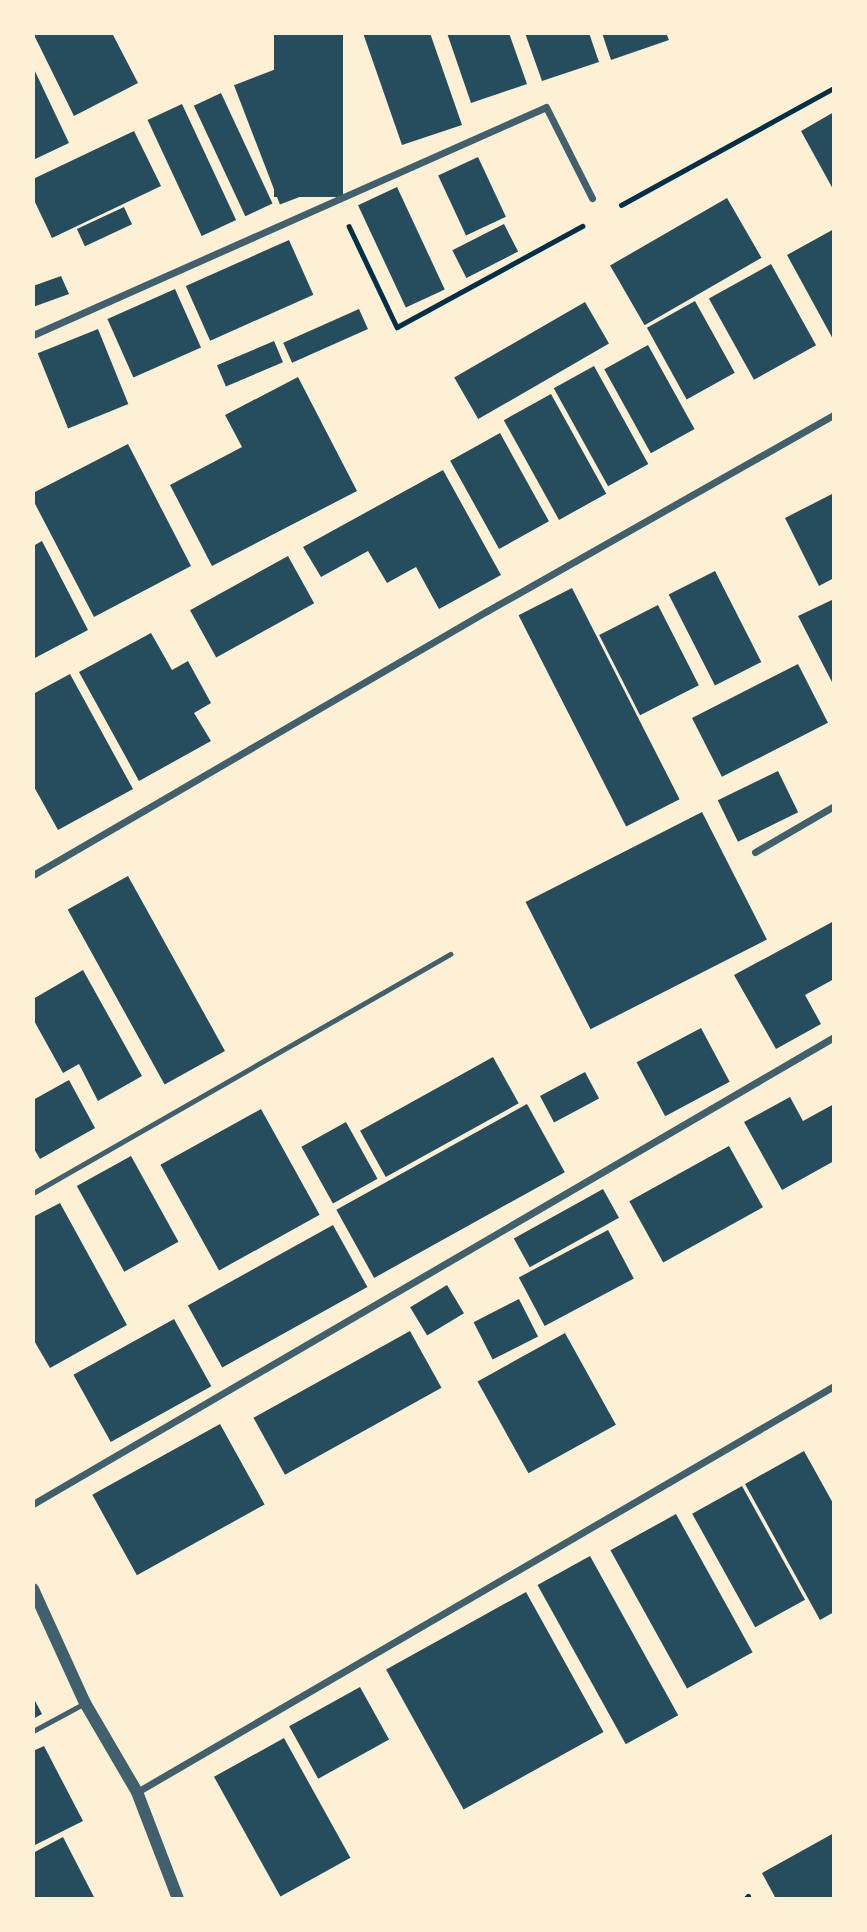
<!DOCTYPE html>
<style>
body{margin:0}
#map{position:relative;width:867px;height:1932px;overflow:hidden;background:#fdf0d5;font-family:Barlow,sans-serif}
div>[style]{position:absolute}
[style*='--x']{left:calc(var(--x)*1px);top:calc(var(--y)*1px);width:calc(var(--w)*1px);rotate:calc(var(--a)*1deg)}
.building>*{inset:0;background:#264d5e;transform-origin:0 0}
.path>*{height:4.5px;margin:-2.25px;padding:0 2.25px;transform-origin:2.25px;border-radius:2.25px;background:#003049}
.service>*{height:5px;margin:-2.5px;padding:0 2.5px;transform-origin:2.5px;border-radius:2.5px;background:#3f606c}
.minor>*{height:7px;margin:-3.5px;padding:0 3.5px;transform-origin:3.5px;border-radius:3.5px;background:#3f606c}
.tertiary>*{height:12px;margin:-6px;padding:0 6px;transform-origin:6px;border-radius:6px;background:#3f606c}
span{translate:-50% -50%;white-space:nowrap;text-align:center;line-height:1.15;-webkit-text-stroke:5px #fdf0d5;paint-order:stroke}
.frame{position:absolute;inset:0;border:35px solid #fdf0d5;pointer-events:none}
</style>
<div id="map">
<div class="building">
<i style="clip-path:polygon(33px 33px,112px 33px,138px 83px,74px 116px)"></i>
<i style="left:274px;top:33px;width:69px;height:164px"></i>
<i style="clip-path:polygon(363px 33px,430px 33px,462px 125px,402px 145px)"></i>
<i style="clip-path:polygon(447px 33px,509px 33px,527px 84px,471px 103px)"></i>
<i style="clip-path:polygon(525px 33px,589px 33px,599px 62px,542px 81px)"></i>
<i style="clip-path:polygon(602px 33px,666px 33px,669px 40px,611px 60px)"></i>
<i style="clip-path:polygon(33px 67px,69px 143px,33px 160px)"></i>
<i style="left:276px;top:69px;width:128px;height:45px;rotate:69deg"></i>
<i style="left:221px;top:93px;width:122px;height:30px;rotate:65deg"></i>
<i style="left:182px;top:104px;width:128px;height:38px;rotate:65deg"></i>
<i style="clip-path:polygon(834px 112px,834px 191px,801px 131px)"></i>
<i style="clip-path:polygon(134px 131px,161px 186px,52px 238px,33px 198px,33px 179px)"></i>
<i style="left:478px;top:157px;width:66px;height:44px;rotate:65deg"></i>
<i style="left:397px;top:187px;width:113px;height:43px;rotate:65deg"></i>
<i style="left:727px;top:198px;width:69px;height:135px;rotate:60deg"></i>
<i style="left:124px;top:207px;width:19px;height:52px;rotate:65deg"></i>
<i style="left:504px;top:224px;width:31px;height:58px;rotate:63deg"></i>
<i style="clip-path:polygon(834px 229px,834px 341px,787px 255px)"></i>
<i style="left:289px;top:240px;width:60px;height:113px;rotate:66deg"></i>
<i style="left:771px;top:264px;width:93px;height:71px;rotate:61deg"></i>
<i style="clip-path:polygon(61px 276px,69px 294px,33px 307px,33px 286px)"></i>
<i style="left:175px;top:289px;width:64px;height:74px;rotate:66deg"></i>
<i style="left:695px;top:301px;width:82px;height:55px;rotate:61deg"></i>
<i style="left:585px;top:302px;width:48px;height:151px;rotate:60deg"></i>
<i style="left:359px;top:309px;width:22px;height:83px;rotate:66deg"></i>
<i style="left:98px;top:329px;width:81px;height:65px;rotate:68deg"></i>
<i style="left:274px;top:341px;width:23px;height:62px;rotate:67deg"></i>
<i style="left:648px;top:345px;width:96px;height:50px;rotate:61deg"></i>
<i style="left:594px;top:366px;width:112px;height:46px;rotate:61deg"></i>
<i style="clip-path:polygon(298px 377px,357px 491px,212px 566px,170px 485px,242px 447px,225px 415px)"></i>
<i style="left:551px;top:394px;width:114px;height:54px;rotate:61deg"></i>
<i style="left:500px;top:433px;width:101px;height:57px;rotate:61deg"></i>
<i style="clip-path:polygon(128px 444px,191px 566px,94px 617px,33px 500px,33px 493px)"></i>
<i style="clip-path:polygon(443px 470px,501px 575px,439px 609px,416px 567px,387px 583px,368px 551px,321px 577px,303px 547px)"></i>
<i style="clip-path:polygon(834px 493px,834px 578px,819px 586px,785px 518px)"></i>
<i style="clip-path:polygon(42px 541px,88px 630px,33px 659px,33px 546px)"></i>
<i style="left:288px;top:556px;width:54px;height:112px;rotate:61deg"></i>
<i style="left:715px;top:571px;width:102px;height:52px;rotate:63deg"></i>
<i style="left:572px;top:588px;width:237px;height:60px;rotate:63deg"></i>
<i style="clip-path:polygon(834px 599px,834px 686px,798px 616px)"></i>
<i style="left:658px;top:605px;width:90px;height:66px;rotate:63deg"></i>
<i style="clip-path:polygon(151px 633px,172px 670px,188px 661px,211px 703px,194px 713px,211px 741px,139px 781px,79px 672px)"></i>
<i style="left:798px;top:664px;width:66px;height:119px;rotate:63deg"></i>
<i style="clip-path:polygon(70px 674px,133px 789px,58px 830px,33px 785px,33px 694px)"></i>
<i style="left:778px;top:771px;width:46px;height:67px;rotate:64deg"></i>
<i style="left:702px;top:812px;width:143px;height:198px;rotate:63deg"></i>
<i style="left:128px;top:876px;width:200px;height:69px;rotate:61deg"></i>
<i style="clip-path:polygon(834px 921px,834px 979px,805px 995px,821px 1024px,776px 1049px,734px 975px)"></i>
<i style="clip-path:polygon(83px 970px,142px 1076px,98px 1101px,79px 1064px,63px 1073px,33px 1019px,33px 999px)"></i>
<i style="left:701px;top:1028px;width:61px;height:73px;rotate:62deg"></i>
<i style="left:493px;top:1057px;width:53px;height:152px;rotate:61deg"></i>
<i style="left:585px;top:1072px;width:30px;height:51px;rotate:62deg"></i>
<i style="clip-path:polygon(69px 1080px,95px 1128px,40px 1159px,33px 1147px,33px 1100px)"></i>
<i style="clip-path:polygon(790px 1097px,803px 1121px,834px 1104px,834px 1161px,782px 1190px,744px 1122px)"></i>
<i style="left:527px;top:1104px;width:78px;height:218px;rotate:61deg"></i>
<i style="left:261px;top:1109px;width:121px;height:115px;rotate:61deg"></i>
<i style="left:346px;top:1122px;width:65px;height:51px;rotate:61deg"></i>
<i style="left:729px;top:1146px;width:70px;height:114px;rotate:61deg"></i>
<i style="left:131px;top:1156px;width:98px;height:62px;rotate:61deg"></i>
<i style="left:603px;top:1189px;width:33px;height:102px;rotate:61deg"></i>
<i style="clip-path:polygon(60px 1203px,127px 1325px,50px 1368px,33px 1339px,33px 1217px)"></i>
<i style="left:333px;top:1225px;width:71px;height:166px;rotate:61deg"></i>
<i style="left:608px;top:1230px;width:55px;height:101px;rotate:62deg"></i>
<i style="left:447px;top:1285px;width:33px;height:43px;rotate:59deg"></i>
<i style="left:519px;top:1299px;width:42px;height:51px;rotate:63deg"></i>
<i style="left:174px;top:1319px;width:77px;height:115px;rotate:61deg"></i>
<i style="left:410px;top:1331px;width:65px;height:179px;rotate:61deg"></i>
<i style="left:565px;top:1333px;width:105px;height:100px;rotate:61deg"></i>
<i style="left:220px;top:1424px;width:92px;height:146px;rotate:61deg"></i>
<i style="clip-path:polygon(804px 1451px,834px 1505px,834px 1612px,820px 1620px,745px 1484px)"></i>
<i style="left:742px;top:1486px;width:130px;height:57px;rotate:61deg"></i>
<i style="left:676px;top:1514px;width:158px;height:75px;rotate:61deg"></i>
<i style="left:590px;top:1556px;width:182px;height:60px;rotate:61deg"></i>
<i style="left:526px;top:1592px;width:160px;height:160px;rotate:61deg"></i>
<i style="left:360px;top:1687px;width:60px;height:81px;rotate:61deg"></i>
<i style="clip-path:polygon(33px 1697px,42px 1714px,33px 1719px)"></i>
<i style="left:284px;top:1738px;width:137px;height:80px;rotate:61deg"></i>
<i style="clip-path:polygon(44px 1746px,83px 1821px,33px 1846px,33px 1751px)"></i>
<i style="clip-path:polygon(834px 1833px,834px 1899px,776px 1899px,762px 1873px)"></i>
<i style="clip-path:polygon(63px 1837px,95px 1899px,33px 1899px,33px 1853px)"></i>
</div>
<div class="path">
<i style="--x:621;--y:205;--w:243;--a:-28.8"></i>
<i style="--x:349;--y:226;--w:112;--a:64.6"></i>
<i style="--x:397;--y:327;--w:211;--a:-28.6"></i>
<i style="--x:745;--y:1899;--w:4;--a:-45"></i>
</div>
<div class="service">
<i style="--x:33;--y:1193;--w:481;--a:-29.8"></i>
<i style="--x:33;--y:1731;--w:59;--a:-28.3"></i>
</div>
<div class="minor">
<i style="--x:33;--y:335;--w:561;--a:-23.96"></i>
<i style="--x:546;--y:107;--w:102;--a:63.2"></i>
<i style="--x:755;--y:852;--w:91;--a:-30.2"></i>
<i style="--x:33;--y:875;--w:525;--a:-30.18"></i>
<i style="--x:487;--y:611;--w:399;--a:-29.5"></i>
<i style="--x:33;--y:1504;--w:927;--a:-30.24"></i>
<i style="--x:137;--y:1792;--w:807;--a:-30.22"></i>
</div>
<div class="tertiary">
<i style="--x:33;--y:1589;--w:125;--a:65.5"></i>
<i style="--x:85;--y:1703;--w:103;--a:59.7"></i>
<i style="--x:137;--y:1792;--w:115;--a:69"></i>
</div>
<div class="frame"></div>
</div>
